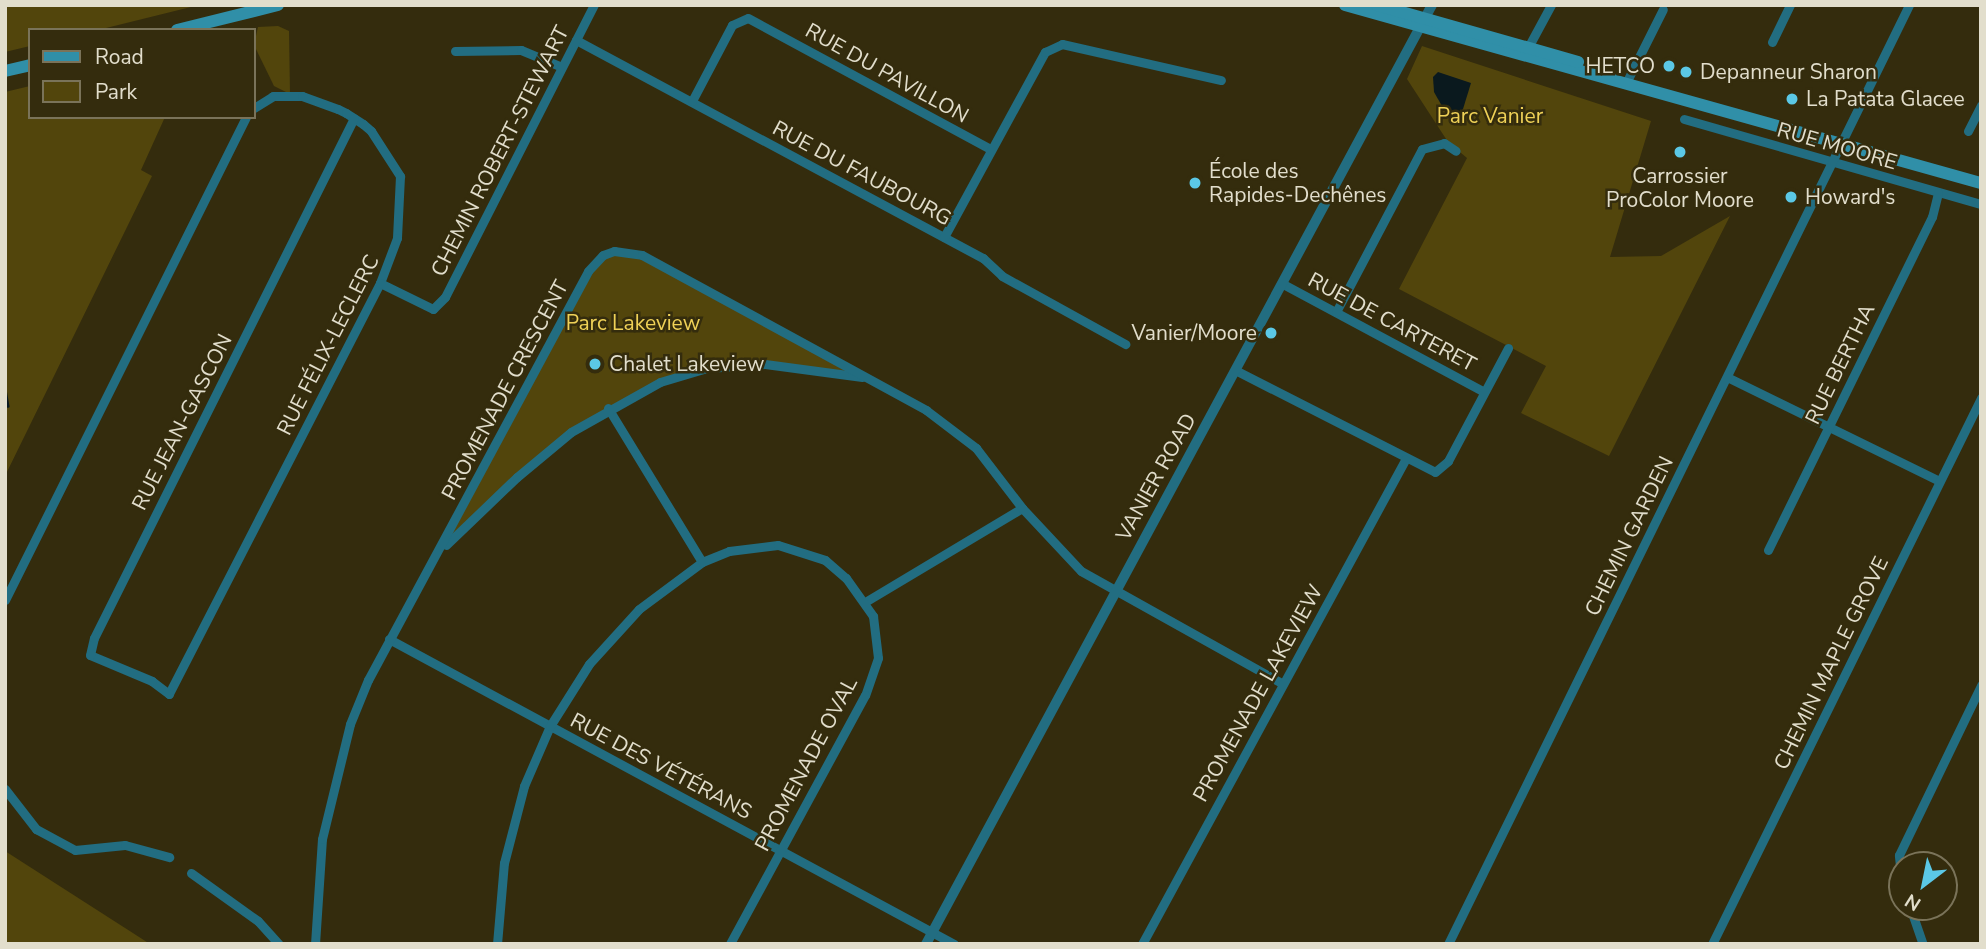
<!DOCTYPE html>
<meta charset="utf-8">
<style>
body{margin:0}
#map{position:relative;width:1986px;height:949px;overflow:hidden;background:#342c0d;font-family:"Nunito Sans",sans-serif}
div>[style]{position:absolute}
[style*='--x']{left:calc(var(--x)*1px);top:calc(var(--y)*1px);width:calc(var(--w)*1px);rotate:calc(var(--a)*1deg)}
.green>*{inset:0;background:#52450c}
.water>*{inset:0;background:#0a191e}
.stream>*{height:2.5px;margin:-1.25px;padding:0 1.25px;transform-origin:1.25px;border-radius:1.25px;background:#0a191e}
.minor>*{height:9px;margin:-4.5px;padding:0 4.5px;transform-origin:4.5px;border-radius:4.5px;background:#226d81}
.tertiary>*{height:10px;margin:-5px;padding:0 5px;transform-origin:5px;border-radius:5px;background:#226d81}
.secondary>*{height:12px;margin:-6px;padding:0 6px;transform-origin:6px;border-radius:6px;background:#308fa8}
.dots>*{width:19px;height:19px;translate:-50% -50%;box-sizing:border-box;border:4px solid #342c0d;border-radius:50%}
span{translate:-50% -50%;white-space:nowrap;text-align:center;line-height:1.15;-webkit-text-stroke:5px #342c0d;paint-order:stroke}
.poi-label{font-size:21px;color:#e2decc}
.right{translate:-100% -50%;text-align:right}
.left{translate:0 -50%;text-align:left}
.street-label{font-size:21px;color:#e2decc}
.park-label{font-size:21px;color:#efd157}
.frame{position:absolute;inset:0;border:7px solid #e2decc;pointer-events:none}
.legend{position:absolute;left:28px;top:28px;width:228px;height:91px;box-sizing:border-box;background:#342c0d;border:2px solid #7a7359;margin:0;padding:9px 12px;list-style:none;font-size:21px;color:#e2decc}
.legend li{display:flex;align-items:center;gap:14px;height:35px}
.legend b{width:35px;border:2px solid #7a7359}
.north{position:absolute;left:1888px;top:851px;width:70px;height:70px;box-sizing:border-box;background:#342c0d;border:2px solid #7a7359;border-radius:50%;rotate:212deg;font-size:19px;font-weight:700;line-height:28px;text-align:center;color:#e2decc}
.north::after{content:'';display:block;margin:auto;width:24px;height:32px;background:#5bc8e6;clip-path:polygon(50% 0,100% 100%,50% 72%,0 100%)}
</style>
<div id="map">
<div class="green">
<i style="clip-path:polygon(5px 5px,199px 5px,98px 30px,30px 30px,30px 46px,5px 52px)"></i>
<i style="clip-path:polygon(278px 26px,289px 31px,290px 94px,274px 86px,254px 45px,258px 27px)"></i>
<i style="clip-path:polygon(1422px 46px,1651px 121px,1610px 257px,1661px 256px,1730px 216px,1609px 456px,1521px 413px,1546px 366px,1399px 289px,1467px 158px,1448px 142px,1407px 79px)"></i>
<i style="clip-path:polygon(30px 86px,30px 117px,165px 117px,141px 170px,152px 176px,5px 476px,5px 92px)"></i>
<i style="clip-path:polygon(629px 251px,874px 380px,765px 364px,688px 372px,608px 408px,517px 477px,438px 554px,588px 271px,603px 255px)"></i>
<i style="clip-path:polygon(5px 851px,150px 944px,5px 944px)"></i>
</div>
<div class="water">
<i style="clip-path:polygon(1438px 72px,1471px 83px,1463px 109px,1451px 122px,1434px 92px,1433px 77px)"></i>
</div>
<div class="stream">
<i style="--x:5;--y:389;--w:17;--a:80"></i>
</div>
<div class="minor">
<i style="--x:576;--y:40;--w:462;--a:28.2"></i>
<i style="--x:983;--y:258;--w:26;--a:43"></i>
<i style="--x:1002;--y:276;--w:141;--a:28.9"></i>
<i style="--x:1772;--y:42;--w:41;--a:-64.1"></i>
<i style="--x:455;--y:51;--w:66;--a:-0.9"></i>
<i style="--x:521;--y:50;--w:44;--a:22.5"></i>
<i style="--x:1525;--y:53;--w:55;--a:-61.6"></i>
<i style="--x:1627;--y:81;--w:80;--a:-63.4"></i>
<i style="--x:692;--y:101;--w:86;--a:-62.2"></i>
<i style="--x:732;--y:25;--w:17;--a:-24"></i>
<i style="--x:748;--y:18;--w:275;--a:28.4"></i>
<i style="--x:254;--y:108;--w:22;--a:-32"></i>
<i style="--x:273;--y:96;--w:29;--a:0"></i>
<i style="--x:302;--y:96;--w:38;--a:20"></i>
<i style="--x:338;--y:109;--w:9;--a:27"></i>
<i style="--x:346;--y:113;--w:20;--a:33"></i>
<i style="--x:363;--y:124;--w:11;--a:41"></i>
<i style="--x:371;--y:131;--w:54;--a:57.2"></i>
<i style="--x:400;--y:176;--w:62;--a:92.8"></i>
<i style="--x:397;--y:238;--w:48;--a:110.7"></i>
<i style="--x:380;--y:283;--w:462;--a:117.2"></i>
<i style="--x:169;--y:694;--w:21;--a:-143"></i>
<i style="--x:152;--y:681;--w:67;--a:-157.2"></i>
<i style="--x:90;--y:655;--w:17;--a:-77"></i>
<i style="--x:94;--y:638;--w:581;--a:-63.43"></i>
<i style="--x:1684;--y:119;--w:309;--a:16"></i>
<i style="--x:1968;--y:131;--w:29;--a:-63"></i>
<i style="--x:944;--y:237;--w:211;--a:-61.4"></i>
<i style="--x:1045;--y:52;--w:19;--a:-25"></i>
<i style="--x:1062;--y:44;--w:163;--a:12.8"></i>
<i style="--x:380;--y:283;--w:59;--a:26.1"></i>
<i style="--x:433;--y:309;--w:17;--a:-45"></i>
<i style="--x:445;--y:297;--w:328;--a:-63"></i>
<i style="--x:1283;--y:284;--w:228;--a:28.2"></i>
<i style="--x:1336;--y:312;--w:184;--a:-62.2"></i>
<i style="--x:1422;--y:149;--w:23;--a:-15"></i>
<i style="--x:1444;--y:143;--w:14;--a:34"></i>
<i style="--x:1237;--y:371;--w:222;--a:27"></i>
<i style="--x:1435;--y:472;--w:17;--a:-40"></i>
<i style="--x:1448;--y:461;--w:128;--a:-62"></i>
<i style="--x:1727;--y:377;--w:236;--a:26.1"></i>
<i style="--x:608;--y:408;--w:180;--a:58.6"></i>
<i style="--x:446;--y:545;--w:98;--a:-43.8"></i>
<i style="--x:517;--y:477;--w:70;--a:-39.8"></i>
<i style="--x:571;--y:432;--w:102;--a:-29.3"></i>
<i style="--x:660;--y:382;--w:49;--a:-16.6"></i>
<i style="--x:707;--y:368;--w:58;--a:-3.9"></i>
<i style="--x:765;--y:364;--w:98;--a:7.6"></i>
<i style="--x:1768;--y:550;--w:371;--a:-63.8"></i>
<i style="--x:1932;--y:217;--w:25;--a:-76"></i>
<i style="--x:5;--y:600;--w:540;--a:-63.48"></i>
<i style="--x:865;--y:602;--w:183;--a:-30.9"></i>
<i style="--x:389;--y:639;--w:642;--a:28.36"></i>
<i style="--x:5;--y:789;--w:51;--a:52.2"></i>
<i style="--x:36;--y:829;--w:44;--a:28.3"></i>
<i style="--x:75;--y:850;--w:50;--a:-5.7"></i>
<i style="--x:125;--y:845;--w:46;--a:15.3"></i>
<i style="--x:191;--y:873;--w:82;--a:35.6"></i>
<i style="--x:258;--y:921;--w:31;--a:48"></i>
<i style="--x:1902;--y:885;--w:30;--a:-96"></i>
<i style="--x:1899;--y:855;--w:189;--a:-64.2"></i>
<i style="--x:1910;--y:907;--w:39;--a:71"></i>
<i style="--x:315;--y:944;--w:105;--a:-86.2"></i>
<i style="--x:322;--y:839;--w:118;--a:-76.3"></i>
<i style="--x:350;--y:724;--w:48;--a:-67.8"></i>
<i style="--x:368;--y:680;--w:464;--a:-61.7"></i>
<i style="--x:588;--y:271;--w:22;--a:-47"></i>
<i style="--x:603;--y:255;--w:12;--a:-20"></i>
<i style="--x:614;--y:251;--w:28;--a:8"></i>
<i style="--x:642;--y:255;--w:324;--a:28.6"></i>
<i style="--x:926;--y:410;--w:63;--a:37.2"></i>
<i style="--x:976;--y:448;--w:76;--a:52.5"></i>
<i style="--x:1022;--y:508;--w:86;--a:46.9"></i>
<i style="--x:1081;--y:571;--w:231;--a:29.2"></i>
<i style="--x:497;--y:944;--w:81;--a:-85.1"></i>
<i style="--x:504;--y:863;--w:80;--a:-75.4"></i>
<i style="--x:524;--y:786;--w:65;--a:-66.6"></i>
<i style="--x:550;--y:726;--w:73;--a:-57.8"></i>
<i style="--x:589;--y:664;--w:74;--a:-47.7"></i>
<i style="--x:639;--y:609;--w:79;--a:-36.7"></i>
<i style="--x:702;--y:562;--w:29;--a:-22"></i>
<i style="--x:729;--y:551;--w:49;--a:-7"></i>
<i style="--x:778;--y:545;--w:49;--a:17.7"></i>
<i style="--x:825;--y:560;--w:28;--a:41"></i>
<i style="--x:846;--y:578;--w:47;--a:54.6"></i>
<i style="--x:873;--y:616;--w:42;--a:83.2"></i>
<i style="--x:878;--y:658;--w:39;--a:109"></i>
<i style="--x:865;--y:695;--w:283;--a:118.5"></i>
<i style="--x:1142;--y:944;--w:551;--a:-61.48"></i>
<i style="--x:1448;--y:944;--w:1046;--a:-63.85"></i>
<i style="--x:1712;--y:944;--w:609;--a:-63.77"></i>
</div>
<div class="tertiary">
<i style="--x:926;--y:944;--w:1067;--a:-61.68"></i>
</div>
<div class="secondary">
<i style="--x:1345;--y:5;--w:660;--a:15.64"></i>
<i style="--x:1377;--y:5;--w:209;--a:15.8"></i>
<i style="--x:177;--y:30;--w:104;--a:-13.9"></i>
<i style="--x:5;--y:71;--w:26;--a:-13"></i>
</div>
<div class="dots">
<i style="left:1669px;top:66px;background:#5bc8e6"></i>
<i style="left:1686px;top:72px;background:#5bc8e6"></i>
<i style="left:1792px;top:99px;background:#5bc8e6"></i>
<i style="left:1680px;top:152px;background:#5bc8e6"></i>
<i style="left:1195px;top:183px;background:#5bc8e6"></i>
<i style="left:1791px;top:197px;background:#5bc8e6"></i>
<i style="left:1271px;top:333px;background:#5bc8e6"></i>
<i style="left:595px;top:364px;background:#5bc8e6"></i>
</div>
<div class="poi-label">
<span class="right" style="left:1655px;top:66px">HETCO</span>
<span class="left" style="left:1700px;top:72px">Depanneur Sharon</span>
<span class="left" style="left:1806px;top:99px">La Patata Glacee</span>
<span class="left" style="left:1209px;top:183px">École des<br>Rapides-Dechênes</span>
<span style="left:1680px;top:188px">Carrossier<br>ProColor Moore</span>
<span class="left" style="left:1805px;top:197px">Howard's</span>
<span class="right" style="left:1257px;top:333px">Vanier/Moore</span>
<span class="left" style="left:609px;top:364px">Chalet Lakeview</span>
</div>
<div class="street-label">
<span style="left:887px;top:73px;rotate:29deg">RUE DU PAVILLON</span>
<span style="left:1837px;top:146px;rotate:16deg">RUE MOORE</span>
<span style="left:500px;top:151px;rotate:-63deg">CHEMIN ROBERT-STEWART</span>
<span style="left:862px;top:173px;rotate:28deg">RUE DU FAUBOURG</span>
<span style="left:1392px;top:322px;rotate:28deg">RUE DE CARTERET</span>
<span style="left:328px;top:345px;rotate:-63deg">RUE FÉLIX-LECLERC</span>
<span style="left:1840px;top:364px;rotate:-64deg">RUE BERTHA</span>
<span style="left:505px;top:390px;rotate:-62deg">PROMENADE CRESCENT</span>
<span style="left:182px;top:422px;rotate:-63deg">RUE JEAN-GASCON</span>
<span style="left:1156px;top:477px;rotate:-61deg">VANIER ROAD</span>
<span style="left:1629px;top:536px;rotate:-64deg">CHEMIN GARDEN</span>
<span style="left:1831px;top:663px;rotate:-64deg">CHEMIN MAPLE GROVE</span>
<span style="left:1258px;top:693px;rotate:-61deg">PROMENADE LAKEVIEW</span>
<span style="left:806px;top:764px;rotate:-62deg">PROMENADE OVAL</span>
<span style="left:661px;top:766px;rotate:28deg">RUE DES VÉTÉRANS</span>
</div>
<div class="park-label">
<span style="left:1490px;top:116px">Parc Vanier</span>
<span style="left:633px;top:323px">Parc Lakeview</span>
</div>
<div class="frame"></div>
<ul class="legend">
<li><b style="height:9px;background:#308fa8"></b>Road</li>
<li><b style="height:19px;background:#52450c"></b>Park</li>
</ul>
<div class="north">N</div>
</div>
